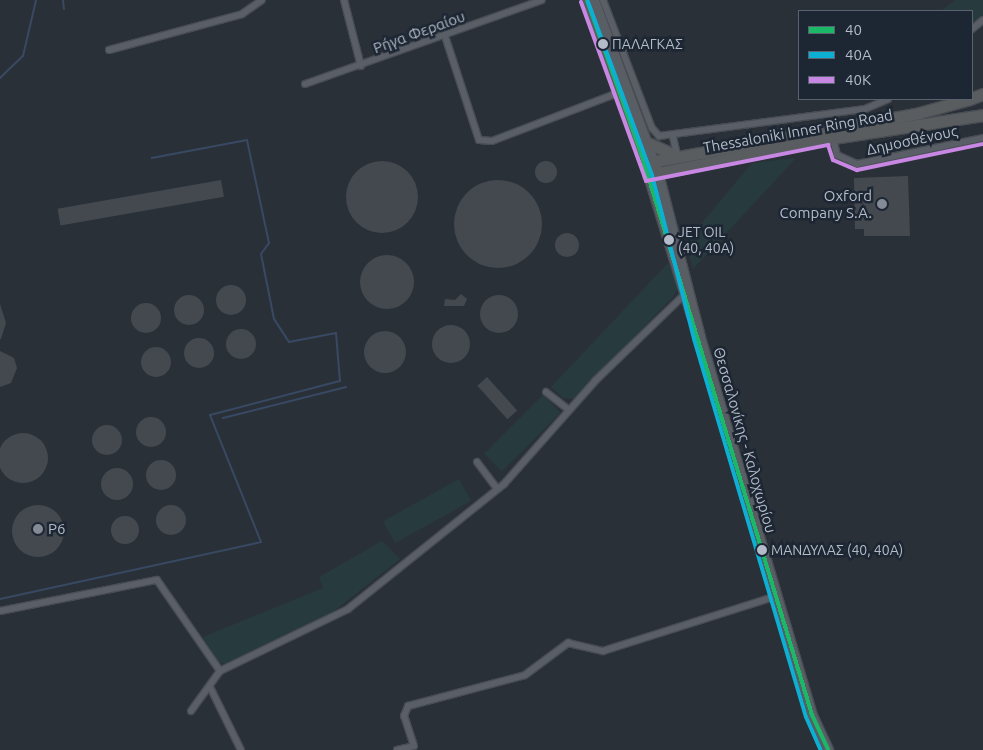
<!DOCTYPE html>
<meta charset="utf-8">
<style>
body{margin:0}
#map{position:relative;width:983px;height:750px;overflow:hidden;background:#2a3038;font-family:Ubuntu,sans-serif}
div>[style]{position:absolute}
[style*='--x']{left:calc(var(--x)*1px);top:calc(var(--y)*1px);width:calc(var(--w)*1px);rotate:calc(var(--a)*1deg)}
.green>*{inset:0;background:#273a3e;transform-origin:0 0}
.stream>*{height:2px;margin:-1px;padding:0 1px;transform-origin:1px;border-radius:1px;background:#384963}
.building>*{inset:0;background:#444950;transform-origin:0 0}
.round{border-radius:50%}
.roads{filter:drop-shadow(1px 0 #484c53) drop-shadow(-1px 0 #484c53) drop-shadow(0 1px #484c53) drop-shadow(0 -1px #484c53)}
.street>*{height:6px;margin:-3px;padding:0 3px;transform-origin:3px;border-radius:3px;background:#5a5e66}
.secondary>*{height:9px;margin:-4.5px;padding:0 4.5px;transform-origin:4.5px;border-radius:4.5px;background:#595d64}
.highway>*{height:11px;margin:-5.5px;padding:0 5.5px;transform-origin:5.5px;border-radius:5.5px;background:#5a5d60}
.bus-1>*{height:4px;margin:-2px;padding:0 2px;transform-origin:2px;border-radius:2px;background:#1ab867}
.bus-2>*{height:4px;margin:-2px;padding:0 2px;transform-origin:2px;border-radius:2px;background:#0dafd3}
.bus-3>*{height:4px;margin:-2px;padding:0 2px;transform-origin:2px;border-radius:2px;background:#c787e3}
.dots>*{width:14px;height:14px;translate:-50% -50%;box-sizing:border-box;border:2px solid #1d2633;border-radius:50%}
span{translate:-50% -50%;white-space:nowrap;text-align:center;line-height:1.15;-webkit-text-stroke:5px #1d2633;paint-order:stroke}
.bus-label{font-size:14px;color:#b4bcc9}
.left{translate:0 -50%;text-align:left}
.street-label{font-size:15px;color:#b4bcc9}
.poi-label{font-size:15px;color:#b4bcc9}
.right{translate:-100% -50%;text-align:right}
.legend{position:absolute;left:798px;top:10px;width:175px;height:90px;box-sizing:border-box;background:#1d2633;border:1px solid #59626f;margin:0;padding:6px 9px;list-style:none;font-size:15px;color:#b4bcc9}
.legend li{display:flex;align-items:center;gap:10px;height:25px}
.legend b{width:25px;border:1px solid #59626f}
</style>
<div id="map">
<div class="green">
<i style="clip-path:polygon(955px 0,983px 0,983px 16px,972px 24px,972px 11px,941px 11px)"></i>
<i style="clip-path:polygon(796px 158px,693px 269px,685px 243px,752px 163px)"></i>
<i style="clip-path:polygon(668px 263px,678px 287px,673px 297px,574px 399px,563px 398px,551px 387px)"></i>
<i style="left:543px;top:395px;width:25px;height:83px;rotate:45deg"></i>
<i style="left:459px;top:479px;width:25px;height:87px;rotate:61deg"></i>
<i style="clip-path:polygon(382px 541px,400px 559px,334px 611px,225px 664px,218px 662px,203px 637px,323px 588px,319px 577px)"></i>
</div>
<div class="stream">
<i style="--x:63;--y:0;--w:9;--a:84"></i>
<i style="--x:0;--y:78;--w:32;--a:-44"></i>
<i style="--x:23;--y:56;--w:57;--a:-76.9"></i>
<i style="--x:223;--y:418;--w:127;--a:-14.1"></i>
<i style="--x:0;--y:599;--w:267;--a:-12.3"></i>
<i style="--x:261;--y:542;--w:137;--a:-111.9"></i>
<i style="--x:210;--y:415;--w:134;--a:-14.7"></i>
<i style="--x:340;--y:381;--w:48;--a:-94.8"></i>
<i style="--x:336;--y:333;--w:48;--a:169.2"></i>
<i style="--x:289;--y:342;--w:27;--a:-123"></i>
<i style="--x:274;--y:319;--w:66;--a:-101.3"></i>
<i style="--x:261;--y:254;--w:14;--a:-54"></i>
<i style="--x:269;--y:243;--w:105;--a:-102.1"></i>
<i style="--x:247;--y:140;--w:97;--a:169.3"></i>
</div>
<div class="building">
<i class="round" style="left:535px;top:161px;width:22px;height:22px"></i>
<i class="round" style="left:346px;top:161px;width:72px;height:72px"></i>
<i style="clip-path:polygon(908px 176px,910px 236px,864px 236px,864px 229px,855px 229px,854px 178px)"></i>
<i style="left:221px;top:180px;width:17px;height:166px;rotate:80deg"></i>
<i class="round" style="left:454px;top:180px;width:88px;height:88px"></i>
<i class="round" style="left:555px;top:233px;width:24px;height:24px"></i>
<i class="round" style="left:360px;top:255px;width:54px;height:54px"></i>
<i class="round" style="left:216px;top:285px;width:30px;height:30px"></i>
<i style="clip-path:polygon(461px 294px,467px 299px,464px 306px,444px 306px,445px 299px,455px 300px)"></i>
<i class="round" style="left:480px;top:295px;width:38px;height:38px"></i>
<i class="round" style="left:174px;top:295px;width:30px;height:30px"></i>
<i class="round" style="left:131px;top:303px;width:30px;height:30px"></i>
<i style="clip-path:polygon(0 304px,6px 323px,1px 339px,0 339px)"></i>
<i class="round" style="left:432px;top:325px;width:38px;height:38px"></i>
<i class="round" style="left:226px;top:329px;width:30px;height:30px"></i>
<i class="round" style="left:364px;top:331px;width:42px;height:42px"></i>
<i class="round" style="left:184px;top:338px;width:30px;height:30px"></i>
<i class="round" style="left:141px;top:347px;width:30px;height:30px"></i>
<i style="clip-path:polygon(0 351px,14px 358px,17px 368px,11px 383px,0 387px)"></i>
<i style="left:487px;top:377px;width:45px;height:13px;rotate:48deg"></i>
<i class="round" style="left:136px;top:417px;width:30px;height:30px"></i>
<i class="round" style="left:92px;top:425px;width:30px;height:30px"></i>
<i class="round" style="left:-2px;top:433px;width:50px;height:50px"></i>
<i class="round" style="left:146px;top:460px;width:30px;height:30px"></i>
<i class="round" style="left:101px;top:468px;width:32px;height:32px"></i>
<i class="round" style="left:156px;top:505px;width:30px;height:30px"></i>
<i class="round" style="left:12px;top:505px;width:52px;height:52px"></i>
<i class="round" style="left:111px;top:516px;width:28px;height:28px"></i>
</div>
<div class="roads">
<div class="street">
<i style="--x:344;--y:0;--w:68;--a:75.6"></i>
<i style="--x:603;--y:0;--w:137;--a:69.1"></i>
<i style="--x:652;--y:128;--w:11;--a:49"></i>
<i style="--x:659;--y:136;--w:208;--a:-7.5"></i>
<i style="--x:865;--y:109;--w:25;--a:-23"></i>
<i style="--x:972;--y:29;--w:14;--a:-39"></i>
<i style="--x:445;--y:36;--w:109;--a:71.9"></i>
<i style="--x:479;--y:140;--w:13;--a:4"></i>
<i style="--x:492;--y:141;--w:137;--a:-20.9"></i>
<i style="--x:109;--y:50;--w:138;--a:-15.1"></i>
<i style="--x:242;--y:14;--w:24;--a:-35"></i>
<i style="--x:305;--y:84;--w:251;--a:-19.5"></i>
<i style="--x:673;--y:137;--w:17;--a:77"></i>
<i style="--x:833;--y:138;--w:17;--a:77"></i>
<i style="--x:837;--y:155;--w:22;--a:24"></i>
<i style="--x:857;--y:164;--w:129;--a:-11.7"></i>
<i style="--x:546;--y:392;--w:29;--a:38"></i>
<i style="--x:477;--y:462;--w:34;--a:53"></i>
<i style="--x:0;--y:611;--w:160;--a:-11.2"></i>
<i style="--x:157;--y:580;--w:111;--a:55.3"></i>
<i style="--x:210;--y:687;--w:70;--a:63.8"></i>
<i style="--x:191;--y:711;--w:49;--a:-54.1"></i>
<i style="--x:220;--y:671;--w:142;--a:-25.8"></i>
<i style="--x:348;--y:609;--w:200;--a:-38.7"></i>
<i style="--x:504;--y:484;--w:137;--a:-48.5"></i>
<i style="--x:595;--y:381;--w:121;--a:-44"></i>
<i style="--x:397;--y:750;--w:17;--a:-13"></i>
<i style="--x:414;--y:746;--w:32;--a:-108"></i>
<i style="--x:404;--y:716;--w:11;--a:-68"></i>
<i style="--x:408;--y:706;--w:121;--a:-14.8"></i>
<i style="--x:525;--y:675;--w:54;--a:-36.7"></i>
<i style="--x:568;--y:643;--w:36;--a:13"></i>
<i style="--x:603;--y:651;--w:182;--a:-17.6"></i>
</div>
<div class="secondary">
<i style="--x:587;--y:0;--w:165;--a:70.6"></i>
<i style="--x:642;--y:156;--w:166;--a:72.9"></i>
<i style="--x:594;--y:0;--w:184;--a:69.7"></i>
<i style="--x:658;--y:173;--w:169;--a:75.6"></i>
<i style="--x:700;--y:337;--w:394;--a:73.5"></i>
<i style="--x:812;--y:715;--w:38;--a:65"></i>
</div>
<div class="highway">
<i style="--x:972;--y:98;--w:12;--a:-20"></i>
<i style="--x:648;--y:143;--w:27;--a:24"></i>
<i style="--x:645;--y:163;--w:279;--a:-10.3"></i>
<i style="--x:919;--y:113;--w:53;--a:-15.4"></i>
<i style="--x:648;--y:175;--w:189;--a:-11.3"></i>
<i style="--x:833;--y:138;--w:152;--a:-8.7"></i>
</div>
</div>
<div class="bus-1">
<i style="--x:587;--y:0;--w:165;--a:70.6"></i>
<i style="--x:642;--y:156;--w:584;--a:73.08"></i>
<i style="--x:812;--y:715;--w:38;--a:65"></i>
</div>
<div class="bus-2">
<i style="--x:588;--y:2;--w:184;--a:69.7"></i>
<i style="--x:652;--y:175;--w:169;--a:75.6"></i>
<i style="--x:694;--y:339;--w:394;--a:73.5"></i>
<i style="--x:806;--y:717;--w:36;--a:66"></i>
</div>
<div class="bus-3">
<i style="--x:581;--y:2;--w:190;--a:70"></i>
<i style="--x:646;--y:181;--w:186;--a:-11.2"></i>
<i style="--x:828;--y:145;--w:16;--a:72"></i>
<i style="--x:833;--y:160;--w:26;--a:23"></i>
<i style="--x:857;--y:170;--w:129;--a:-11.7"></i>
</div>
<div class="dots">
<i style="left:603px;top:44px;background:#b4bcc9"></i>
<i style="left:882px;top:204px;background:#848b96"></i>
<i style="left:669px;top:240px;background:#b4bcc9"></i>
<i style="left:38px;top:529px;background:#848b96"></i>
<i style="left:762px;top:550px;background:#b4bcc9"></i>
</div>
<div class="bus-label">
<span class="left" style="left:612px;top:44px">ΠΑΛΑΓΚΑΣ</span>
<span class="left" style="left:678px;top:240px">JET OIL<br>(40, 40Α)</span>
<span class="left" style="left:771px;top:550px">ΜΑΝΔΥΛΑΣ (40, 40Α)</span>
</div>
<div class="street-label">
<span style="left:419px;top:32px;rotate:-20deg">Ρήγα Φεραίου</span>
<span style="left:798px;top:131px;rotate:-10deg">Thessaloniki Inner Ring Road</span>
<span style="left:912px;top:140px;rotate:-12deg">Δημοσθένους</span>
<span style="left:745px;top:440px;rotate:74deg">Θεσσαλονίκης - Καλοχωρίου</span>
</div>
<div class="poi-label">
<span class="right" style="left:872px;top:204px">Oxford<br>Company S.A.</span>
<span class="left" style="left:48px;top:529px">P6</span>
</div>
<ul class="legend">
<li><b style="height:6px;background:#1ab867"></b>40</li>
<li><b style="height:6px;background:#0dafd3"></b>40Α</li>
<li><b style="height:6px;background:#c787e3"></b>40Κ</li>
</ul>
</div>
